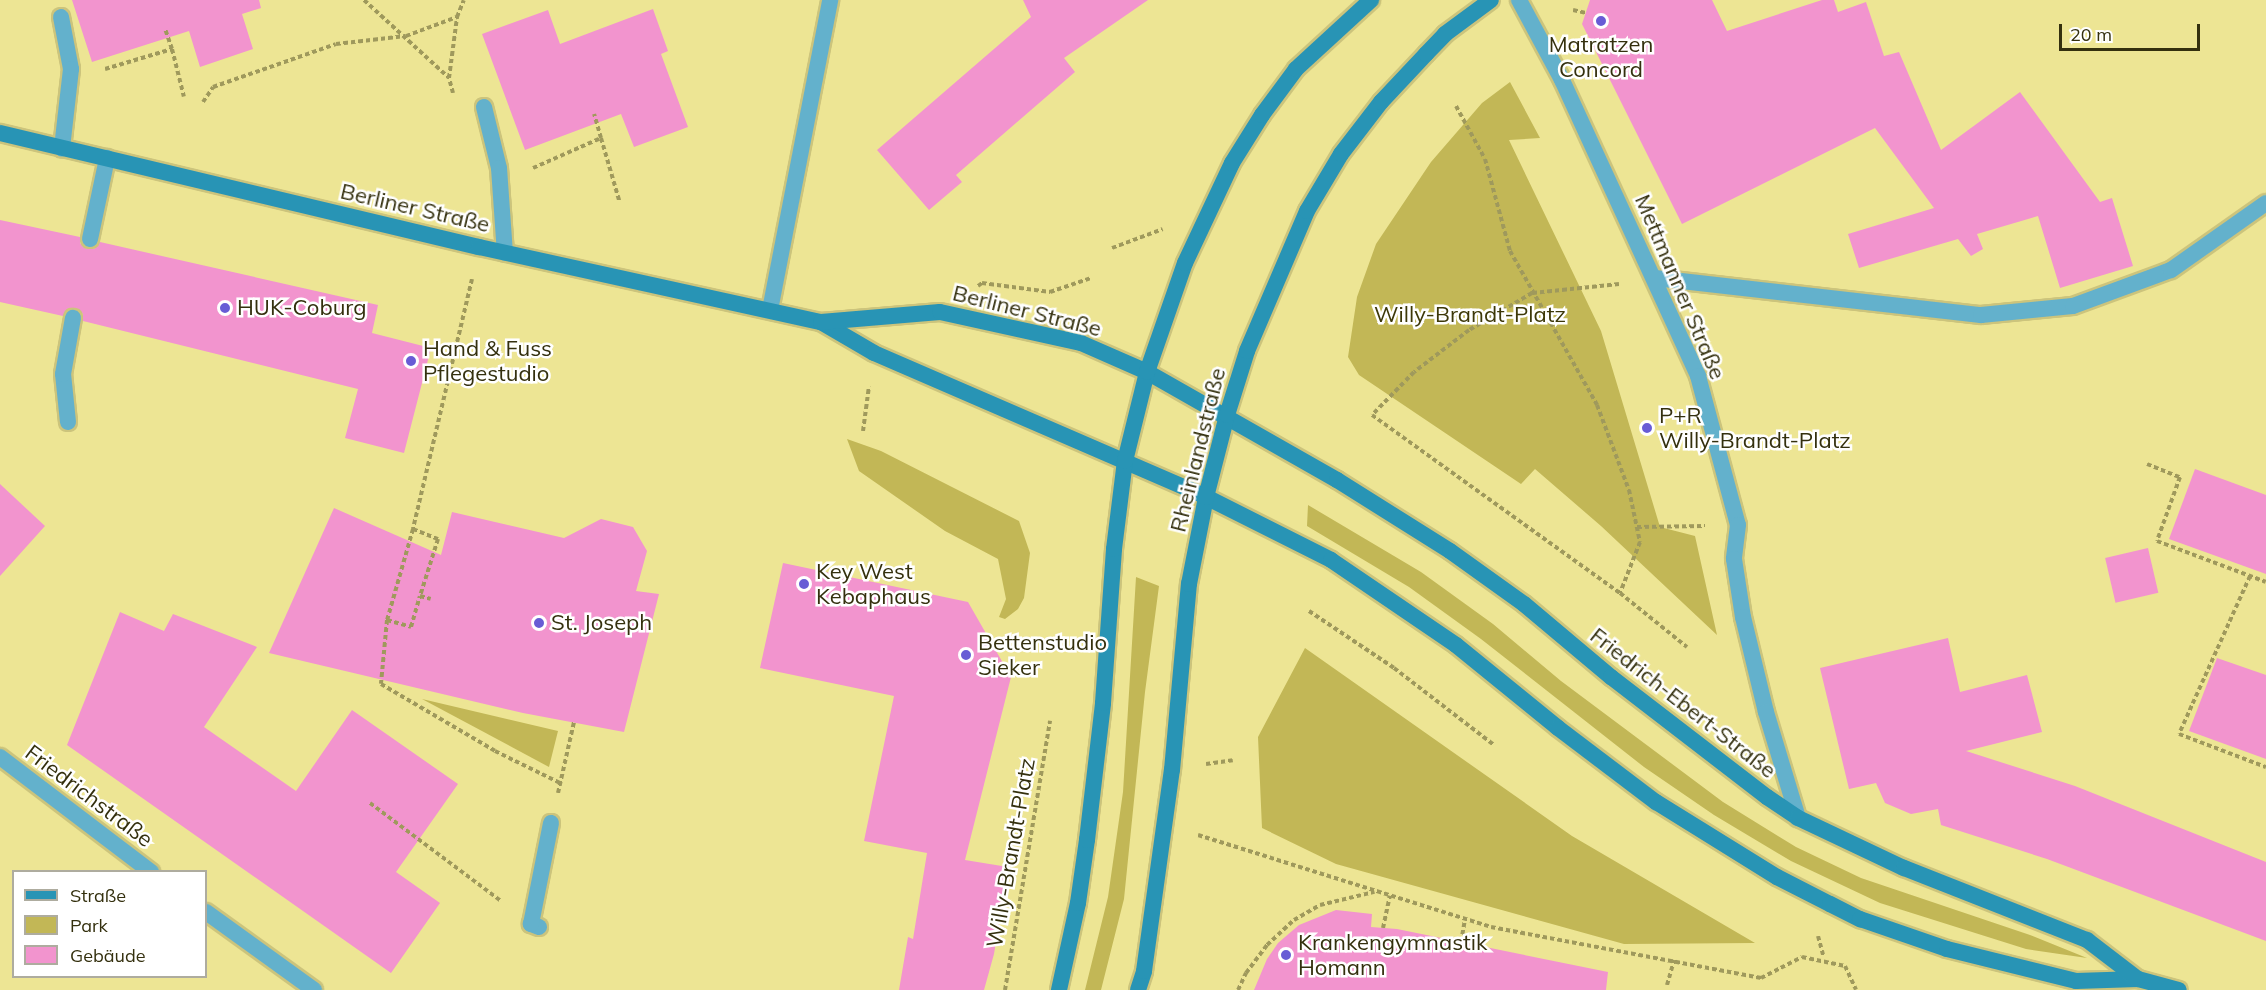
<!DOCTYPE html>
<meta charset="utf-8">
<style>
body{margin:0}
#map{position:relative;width:2266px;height:990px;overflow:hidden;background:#ede594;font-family:Mulish,sans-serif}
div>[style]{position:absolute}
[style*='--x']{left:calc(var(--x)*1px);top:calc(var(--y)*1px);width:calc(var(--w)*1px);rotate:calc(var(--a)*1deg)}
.green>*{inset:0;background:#c2b756}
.building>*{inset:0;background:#f294ce;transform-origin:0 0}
.path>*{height:4px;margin-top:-2px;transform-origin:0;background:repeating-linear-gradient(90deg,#9f995c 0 4.5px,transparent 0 7.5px)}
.roads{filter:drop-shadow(2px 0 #ccc47c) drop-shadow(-2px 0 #ccc47c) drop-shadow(0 2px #ccc47c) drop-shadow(0 -2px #ccc47c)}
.service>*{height:16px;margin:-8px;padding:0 8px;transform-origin:8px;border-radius:8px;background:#63b1cc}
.minor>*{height:16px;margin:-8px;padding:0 8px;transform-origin:8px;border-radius:8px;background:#63b1cc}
.secondary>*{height:16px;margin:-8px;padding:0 8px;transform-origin:8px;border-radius:8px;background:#2894b5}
.dots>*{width:16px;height:16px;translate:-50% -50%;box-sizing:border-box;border:3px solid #fff;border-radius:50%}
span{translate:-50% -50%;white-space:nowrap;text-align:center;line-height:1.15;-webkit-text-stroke:5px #fff;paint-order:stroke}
.poi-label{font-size:22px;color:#34300e}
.left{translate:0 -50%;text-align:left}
.street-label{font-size:22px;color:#34300e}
.park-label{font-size:22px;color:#3d3808}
.legend{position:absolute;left:12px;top:870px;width:195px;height:108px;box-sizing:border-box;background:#fff;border:2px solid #aeac9f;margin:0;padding:8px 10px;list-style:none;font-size:18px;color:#34300e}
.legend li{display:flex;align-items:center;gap:12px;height:30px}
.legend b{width:30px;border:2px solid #aeac9f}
.scale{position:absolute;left:2059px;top:24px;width:141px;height:27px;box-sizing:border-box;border:3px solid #34300e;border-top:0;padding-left:8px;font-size:18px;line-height:21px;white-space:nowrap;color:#34300e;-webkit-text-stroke:4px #fff;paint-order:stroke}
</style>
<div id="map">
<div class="green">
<i style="clip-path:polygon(1510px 82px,1540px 138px,1509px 140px,1601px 331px,1660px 527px,1695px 536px,1717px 635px,1601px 526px,1535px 469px,1521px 484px,1359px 375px,1348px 357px,1357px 297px,1376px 244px,1431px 162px,1482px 103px)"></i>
<i style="clip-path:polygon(847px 439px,881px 451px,1019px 521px,1030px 553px,1024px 598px,1018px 609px,1005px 619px,999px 617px,1006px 599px,998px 559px,945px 531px,859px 471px)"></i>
<i style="clip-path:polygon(1308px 505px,1421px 572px,1493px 624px,1561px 681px,1723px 802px,1796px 847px,1861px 878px,2030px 935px,2087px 958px,2026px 949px,1880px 903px,1791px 861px,1714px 815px,1644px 767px,1481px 639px,1409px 587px,1307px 526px)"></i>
<i style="clip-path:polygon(1136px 577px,1159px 586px,1145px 692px,1124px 899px,1101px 990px,1085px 990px,1108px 897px,1123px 792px)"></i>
<i style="clip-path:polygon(1305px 648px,1572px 836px,1755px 943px,1624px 944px,1336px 864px,1262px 828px,1258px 737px)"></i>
<i style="clip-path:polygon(422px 699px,558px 731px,549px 767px)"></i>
</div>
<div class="building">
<i style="clip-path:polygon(72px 0,259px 0,261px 8px,242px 14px,253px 49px,200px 67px,189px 31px,92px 62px)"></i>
<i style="clip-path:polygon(1023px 0,1148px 0,1064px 58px,1075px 72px,956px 175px,962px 182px,929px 210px,877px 150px,1031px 17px)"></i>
<i style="clip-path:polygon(1590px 0,1712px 0,1727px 31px,1822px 0,1834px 0,1838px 12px,1866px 2px,1884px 56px,1899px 52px,1941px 150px,2020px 92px,2100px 202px,2112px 198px,2133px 266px,2060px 288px,2038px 216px,1977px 234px,1983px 249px,1971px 256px,1958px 239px,1859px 268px,1848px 234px,1934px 208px,1875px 128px,1682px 224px,1582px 24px)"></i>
<i style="clip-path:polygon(653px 9px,668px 51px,661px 54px,688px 127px,634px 147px,621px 114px,525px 150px,482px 34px,548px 10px,560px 44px)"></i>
<i style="clip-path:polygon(0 220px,80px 237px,80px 243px,87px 249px,94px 249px,100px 242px,378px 305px,372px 333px,431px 348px,404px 453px,345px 438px,358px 389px,83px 321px,83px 314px,75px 308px,69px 308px,63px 316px,0 302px)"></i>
<i style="clip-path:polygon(2195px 469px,2266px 495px,2266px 574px,2169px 539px)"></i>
<i style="clip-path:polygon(0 484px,45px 526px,0 576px)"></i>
<i style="clip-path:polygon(334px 508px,441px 555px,452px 512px,564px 538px,601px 519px,633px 527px,647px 551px,636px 591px,659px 594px,624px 732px,523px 713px,269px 653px)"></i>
<i style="left:2148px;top:548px;width:46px;height:44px;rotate:77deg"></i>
<i style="clip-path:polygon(783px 563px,968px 602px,1011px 677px,965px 860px,1008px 867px,994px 954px,984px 990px,899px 990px,908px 937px,913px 939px,927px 853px,864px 841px,894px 696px,760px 668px)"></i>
<i style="clip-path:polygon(120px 612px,164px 631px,173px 614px,257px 647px,204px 727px,296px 791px,352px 710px,458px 784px,396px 872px,440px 903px,391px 973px,67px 745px)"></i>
<i style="clip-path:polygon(1948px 638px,1960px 692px,2027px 675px,2042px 732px,1966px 751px,2075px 786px,2266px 862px,2266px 941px,2047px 859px,1941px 825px,1938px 809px,1911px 814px,1885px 803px,1876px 783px,1849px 789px,1820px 668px)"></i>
<i style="clip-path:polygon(2217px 658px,2266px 675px,2266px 759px,2189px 731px)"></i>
<i style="clip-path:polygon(1336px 910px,1372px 914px,1371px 927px,1397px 929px,1608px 972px,1606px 990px,1254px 990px,1267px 959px,1278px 943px,1299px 925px)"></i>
</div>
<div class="path">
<i style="--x:364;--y:0;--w:114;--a:42.5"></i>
<i style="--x:1573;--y:10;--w:13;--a:13"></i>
<i style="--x:172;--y:49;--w:49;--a:76"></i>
<i style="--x:105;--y:69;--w:70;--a:-16.6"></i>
<i style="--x:172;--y:49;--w:21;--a:-109"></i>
<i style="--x:453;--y:93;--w:16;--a:-105"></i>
<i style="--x:449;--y:78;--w:62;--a:-82.5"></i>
<i style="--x:203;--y:102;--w:18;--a:-56"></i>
<i style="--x:213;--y:87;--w:130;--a:-19.3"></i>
<i style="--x:336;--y:44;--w:70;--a:-6.5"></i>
<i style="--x:406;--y:36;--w:54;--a:-20.4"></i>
<i style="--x:457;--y:17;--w:18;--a:-68"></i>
<i style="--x:1456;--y:106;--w:60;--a:61.3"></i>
<i style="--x:1485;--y:159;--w:95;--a:74.8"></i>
<i style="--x:1510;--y:251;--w:177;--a:60.5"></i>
<i style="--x:1597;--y:405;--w:91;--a:69.4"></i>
<i style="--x:1629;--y:490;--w:53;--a:78.1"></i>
<i style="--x:1640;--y:542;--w:55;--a:111.4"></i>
<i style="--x:601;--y:138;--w:65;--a:73.8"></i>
<i style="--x:533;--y:168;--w:74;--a:-23.8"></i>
<i style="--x:601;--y:138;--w:25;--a:-106"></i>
<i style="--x:1112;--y:248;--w:54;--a:-20.4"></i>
<i style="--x:472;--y:279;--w:257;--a:103.3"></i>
<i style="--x:413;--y:529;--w:95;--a:105.9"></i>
<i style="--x:387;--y:620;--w:64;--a:95.4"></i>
<i style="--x:381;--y:684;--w:132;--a:30.4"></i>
<i style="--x:495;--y:751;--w:72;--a:26.2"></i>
<i style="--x:1619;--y:284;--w:87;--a:174.1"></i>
<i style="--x:1532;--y:293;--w:73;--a:149.6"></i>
<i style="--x:1469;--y:330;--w:69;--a:142.6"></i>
<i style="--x:1414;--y:372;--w:60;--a:134.3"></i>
<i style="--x:1372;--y:415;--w:305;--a:35.7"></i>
<i style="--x:1620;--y:593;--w:86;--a:38.9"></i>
<i style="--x:978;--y:286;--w:5;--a:-37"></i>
<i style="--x:982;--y:283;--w:69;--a:7.5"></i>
<i style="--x:1050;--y:292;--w:43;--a:-18.9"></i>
<i style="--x:863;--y:431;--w:45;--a:-82.4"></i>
<i style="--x:2147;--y:464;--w:35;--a:22"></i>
<i style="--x:2180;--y:477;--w:68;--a:109.8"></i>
<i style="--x:2157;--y:541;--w:116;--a:20.6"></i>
<i style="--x:1637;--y:527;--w:68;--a:-0.8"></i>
<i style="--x:413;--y:529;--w:27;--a:22"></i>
<i style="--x:438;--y:539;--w:60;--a:107.5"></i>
<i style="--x:420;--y:596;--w:11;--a:15"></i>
<i style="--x:2250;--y:576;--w:173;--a:114.2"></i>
<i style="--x:2179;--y:734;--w:93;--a:20.8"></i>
<i style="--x:1309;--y:611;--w:102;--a:33.8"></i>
<i style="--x:1394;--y:668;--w:126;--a:37.6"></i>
<i style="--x:387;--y:620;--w:25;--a:16"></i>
<i style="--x:411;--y:627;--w:32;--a:-74"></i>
<i style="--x:1206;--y:764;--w:27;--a:-8"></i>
<i style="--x:558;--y:793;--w:73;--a:-77.3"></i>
<i style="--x:370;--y:803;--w:164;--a:36.8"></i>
<i style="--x:1198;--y:835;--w:307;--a:17.4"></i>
<i style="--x:1491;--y:927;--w:275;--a:10.7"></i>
<i style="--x:1761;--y:978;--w:46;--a:-27.1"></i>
<i style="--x:1802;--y:957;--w:44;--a:11.8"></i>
<i style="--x:1845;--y:966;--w:26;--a:65"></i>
<i style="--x:1383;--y:928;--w:33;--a:-78"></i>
<i style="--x:1818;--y:936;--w:20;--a:75"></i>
<i style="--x:1461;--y:942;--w:23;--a:-80"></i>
<i style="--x:1667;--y:985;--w:26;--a:-74"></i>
<i style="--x:1005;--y:990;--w:273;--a:-80.5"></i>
<i style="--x:1238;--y:990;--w:19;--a:-65"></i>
<i style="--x:1246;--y:973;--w:35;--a:-53"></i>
<i style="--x:1267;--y:945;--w:37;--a:-43"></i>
<i style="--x:1294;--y:920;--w:30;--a:-30"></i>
<i style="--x:1320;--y:905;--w:56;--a:-13.5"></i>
</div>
<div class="roads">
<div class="service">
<i style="--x:61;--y:17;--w:53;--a:79.1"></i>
<i style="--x:71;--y:69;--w:80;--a:96.5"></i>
<i style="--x:484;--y:107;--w:63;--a:76.2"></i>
<i style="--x:499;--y:168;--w:85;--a:86"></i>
<i style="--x:90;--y:239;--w:83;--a:-78.1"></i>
<i style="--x:1655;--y:278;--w:328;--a:6.5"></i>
<i style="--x:1981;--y:315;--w:92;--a:-5.6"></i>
<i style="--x:2073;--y:306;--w:104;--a:-20.2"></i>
<i style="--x:2171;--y:270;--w:116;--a:-35.2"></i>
<i style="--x:770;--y:310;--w:316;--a:-79"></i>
<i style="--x:68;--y:422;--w:48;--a:-95.9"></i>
<i style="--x:63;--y:374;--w:57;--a:-79.9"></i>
<i style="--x:539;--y:927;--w:9;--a:-159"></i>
<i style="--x:531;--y:924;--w:103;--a:-78.8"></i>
</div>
<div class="minor">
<i style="--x:1519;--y:0;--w:91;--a:61.7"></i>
<i style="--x:1562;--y:80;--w:326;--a:65.3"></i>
<i style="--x:1698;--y:376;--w:154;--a:75"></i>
<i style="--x:1738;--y:525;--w:34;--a:97"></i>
<i style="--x:1734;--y:559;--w:59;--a:81.2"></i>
<i style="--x:1743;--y:617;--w:98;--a:76.4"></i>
<i style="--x:1766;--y:712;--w:111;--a:73.2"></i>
<i style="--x:0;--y:757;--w:190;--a:37.3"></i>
<i style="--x:206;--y:912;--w:133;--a:35.8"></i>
</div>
<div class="secondary">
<i style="--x:0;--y:133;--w:492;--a:13.4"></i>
<i style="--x:479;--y:247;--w:350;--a:12.4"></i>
<i style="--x:821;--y:322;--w:61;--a:30.3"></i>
<i style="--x:874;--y:353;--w:362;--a:23.4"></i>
<i style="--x:1206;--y:497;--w:140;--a:26.7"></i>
<i style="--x:1331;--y:560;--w:151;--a:34.2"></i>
<i style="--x:1456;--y:645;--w:132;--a:39.1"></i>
<i style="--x:1558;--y:728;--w:123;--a:37.1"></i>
<i style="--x:1656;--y:802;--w:142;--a:31.8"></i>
<i style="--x:1777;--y:877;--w:59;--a:27"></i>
<i style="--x:1830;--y:904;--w:34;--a:27"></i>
<i style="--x:1860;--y:919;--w:92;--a:19"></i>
<i style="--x:1947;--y:949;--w:133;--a:13.9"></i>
<i style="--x:2076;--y:981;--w:62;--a:-1.8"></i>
<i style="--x:2138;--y:979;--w:42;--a:15"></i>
<i style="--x:821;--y:322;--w:119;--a:-4.8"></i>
<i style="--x:940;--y:312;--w:144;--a:12.4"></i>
<i style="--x:1081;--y:343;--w:72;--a:23.7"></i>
<i style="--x:1147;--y:372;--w:219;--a:29.6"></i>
<i style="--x:1337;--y:480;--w:133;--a:32.1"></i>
<i style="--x:1450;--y:551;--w:91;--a:35.6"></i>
<i style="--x:1524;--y:604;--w:114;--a:40"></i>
<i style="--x:1611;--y:677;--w:197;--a:37.6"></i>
<i style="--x:1767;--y:797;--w:37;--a:34"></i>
<i style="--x:1798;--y:818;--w:117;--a:25.3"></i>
<i style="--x:1904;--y:868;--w:197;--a:21.5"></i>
<i style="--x:2087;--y:940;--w:64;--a:37.4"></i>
<i style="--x:1059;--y:990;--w:89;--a:-77.7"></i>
<i style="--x:1078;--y:903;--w:64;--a:-81.9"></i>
<i style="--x:1087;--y:840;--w:138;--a:-83.3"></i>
<i style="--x:1103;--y:703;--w:154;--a:-85.9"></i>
<i style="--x:1114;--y:549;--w:89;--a:-82.9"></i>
<i style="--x:1125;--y:461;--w:92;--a:-76.1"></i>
<i style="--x:1147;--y:372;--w:115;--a:-70.8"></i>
<i style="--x:1185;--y:263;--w:110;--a:-64.8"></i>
<i style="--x:1232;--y:163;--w:57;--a:-58"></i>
<i style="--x:1262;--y:115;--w:57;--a:-53.5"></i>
<i style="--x:1296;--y:69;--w:102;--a:-42.6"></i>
<i style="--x:1138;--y:990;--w:20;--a:-72"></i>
<i style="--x:1144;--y:971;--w:203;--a:-82.1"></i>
<i style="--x:1172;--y:770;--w:187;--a:-84.8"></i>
<i style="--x:1189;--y:584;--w:89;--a:-78.9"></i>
<i style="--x:1206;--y:497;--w:85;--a:-75.6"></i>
<i style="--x:1227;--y:415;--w:67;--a:-72.6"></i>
<i style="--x:1247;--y:351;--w:152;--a:-66.8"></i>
<i style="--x:1307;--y:211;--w:66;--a:-59.2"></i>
<i style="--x:1341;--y:154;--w:66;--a:-52.4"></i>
<i style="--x:1381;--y:102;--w:66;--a:-46.8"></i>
<i style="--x:1426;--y:54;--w:28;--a:-46"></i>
<i style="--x:1445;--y:34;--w:57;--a:-36.5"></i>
</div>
</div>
<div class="dots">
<i style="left:1601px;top:21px;background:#685cd5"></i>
<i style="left:225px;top:308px;background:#685cd5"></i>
<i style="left:411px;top:361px;background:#685cd5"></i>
<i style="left:1647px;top:428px;background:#685cd5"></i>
<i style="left:804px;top:584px;background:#685cd5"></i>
<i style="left:539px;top:623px;background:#685cd5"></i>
<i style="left:966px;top:655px;background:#685cd5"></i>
<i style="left:1286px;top:955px;background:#685cd5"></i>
</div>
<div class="poi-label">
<span style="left:1601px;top:57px">Matratzen<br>Concord</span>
<span class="left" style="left:237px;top:308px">HUK-Coburg</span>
<span class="left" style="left:423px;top:361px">Hand &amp; Fuss<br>Pflegestudio</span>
<span class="left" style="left:1659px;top:428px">P+R<br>Willy-Brandt-Platz</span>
<span class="left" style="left:816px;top:584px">Key West<br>Kebaphaus</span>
<span class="left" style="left:551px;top:623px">St. Joseph</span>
<span class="left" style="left:978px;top:655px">Bettenstudio<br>Sieker</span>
<span class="left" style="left:1298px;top:955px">Krankengymnastik<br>Homann</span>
</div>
<div class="street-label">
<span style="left:415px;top:208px;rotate:13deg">Berliner Straße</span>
<span style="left:1680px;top:287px;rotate:67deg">Mettmanner Straße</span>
<span style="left:1027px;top:311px;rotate:14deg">Berliner Straße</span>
<span style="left:1198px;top:450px;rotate:-76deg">Rheinlandstraße</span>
<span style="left:1683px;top:703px;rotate:38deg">Friedrich-Ebert-Straße</span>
<span style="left:89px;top:796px;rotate:37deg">Friedrichstraße</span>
<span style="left:1011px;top:853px;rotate:-80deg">Willy-Brandt-Platz</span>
</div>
<div class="park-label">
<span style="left:1470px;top:315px">Willy-Brandt-Platz</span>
</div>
<ul class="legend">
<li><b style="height:8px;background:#2894b5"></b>Straße</li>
<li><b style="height:16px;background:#c2b756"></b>Park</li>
<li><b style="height:16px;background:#f294ce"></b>Gebäude</li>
</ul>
<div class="scale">20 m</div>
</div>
